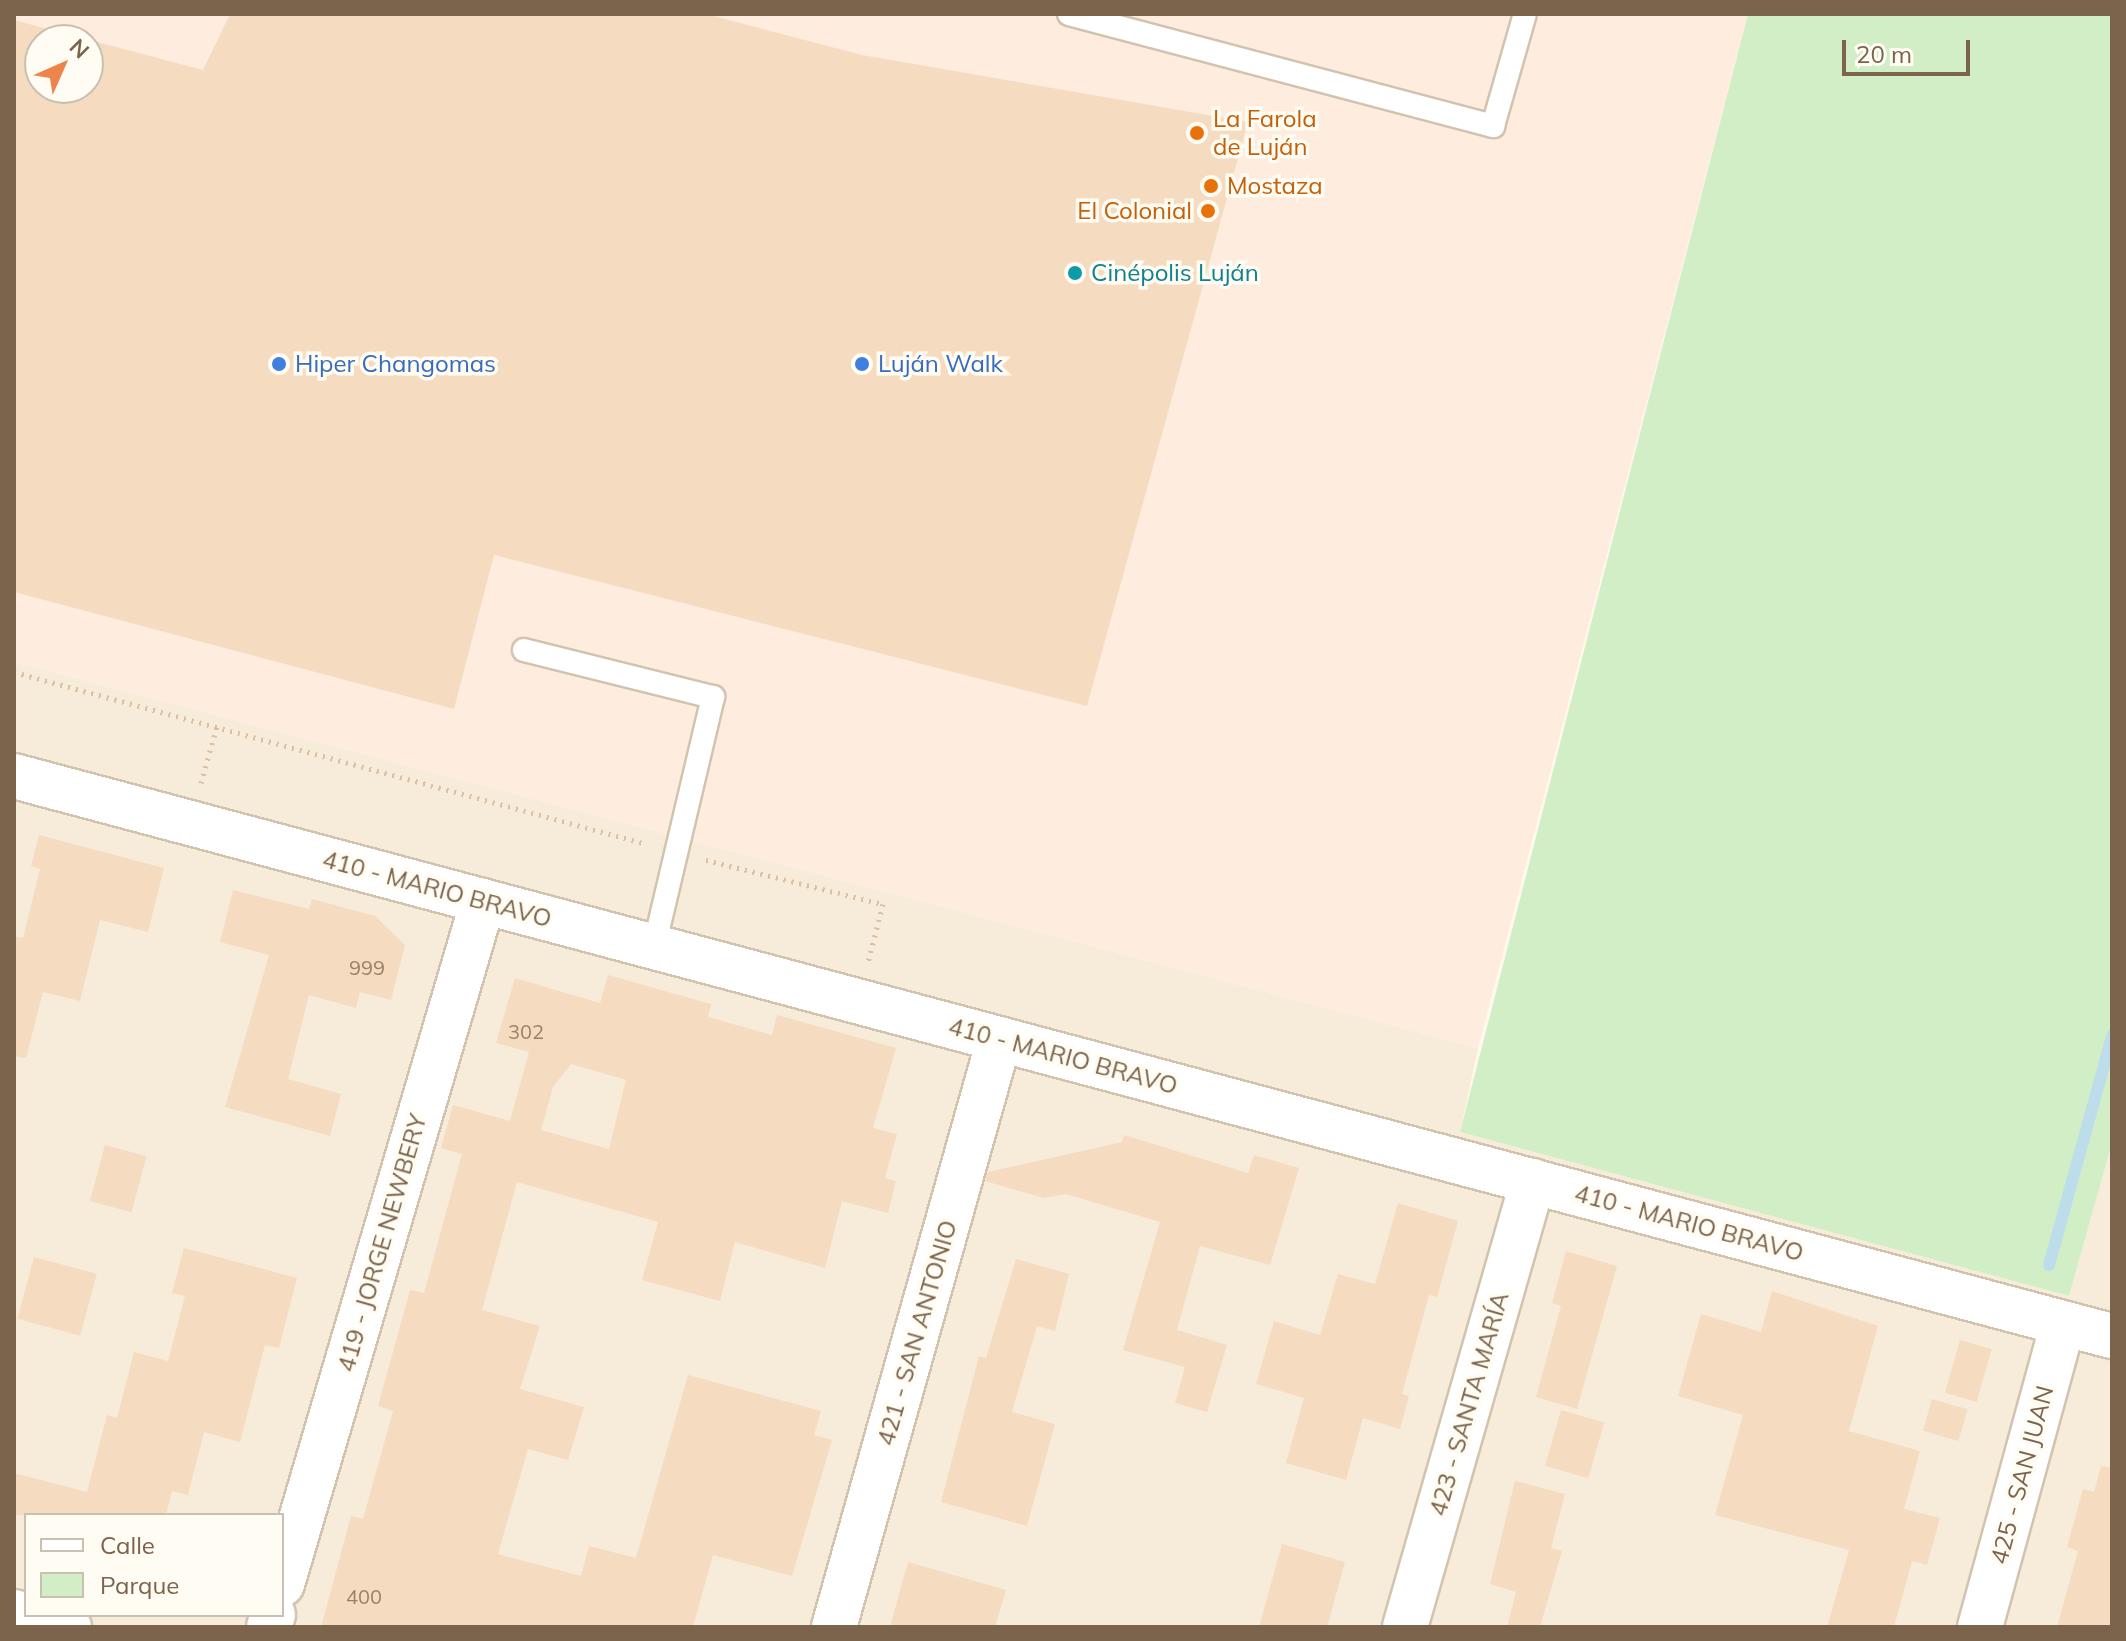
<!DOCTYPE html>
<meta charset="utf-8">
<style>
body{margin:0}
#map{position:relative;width:2126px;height:1641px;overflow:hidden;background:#fef9eb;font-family:Mulish,sans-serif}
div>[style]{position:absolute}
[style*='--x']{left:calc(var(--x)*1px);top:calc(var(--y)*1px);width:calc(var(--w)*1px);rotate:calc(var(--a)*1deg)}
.residential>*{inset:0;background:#f6ecd9}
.commercial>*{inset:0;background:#feecdf}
.green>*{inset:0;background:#d2eec7}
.stream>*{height:12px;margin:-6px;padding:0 6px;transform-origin:6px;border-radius:6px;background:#bdddea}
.building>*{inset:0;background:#f5dcc1;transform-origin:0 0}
.path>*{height:5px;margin-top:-2.5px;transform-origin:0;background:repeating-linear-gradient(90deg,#dbc0a2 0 2px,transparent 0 8px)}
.roads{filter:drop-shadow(2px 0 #d2c3af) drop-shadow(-2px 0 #d2c3af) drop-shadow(0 2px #d2c3af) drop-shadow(0 -2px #d2c3af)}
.service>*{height:22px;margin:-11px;padding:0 11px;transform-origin:11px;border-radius:11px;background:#fff}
.minor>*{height:44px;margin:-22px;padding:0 22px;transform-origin:22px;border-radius:22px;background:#fff}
.tertiary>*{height:44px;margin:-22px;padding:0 22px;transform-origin:22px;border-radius:22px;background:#fff}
.dots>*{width:22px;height:22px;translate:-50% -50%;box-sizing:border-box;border:4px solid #fffcf3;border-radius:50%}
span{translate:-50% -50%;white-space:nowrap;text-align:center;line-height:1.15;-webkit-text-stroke:7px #fffcf3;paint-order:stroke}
.number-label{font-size:20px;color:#9a8168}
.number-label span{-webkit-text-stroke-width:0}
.food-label{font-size:24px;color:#c56008}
.left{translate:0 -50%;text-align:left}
.right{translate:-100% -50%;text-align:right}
.culture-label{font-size:24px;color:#0d838f}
.shop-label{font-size:24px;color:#366cbe}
.street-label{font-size:24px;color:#7c634b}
.frame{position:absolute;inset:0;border:16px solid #7c634b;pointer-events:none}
.legend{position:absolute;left:24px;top:1513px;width:260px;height:104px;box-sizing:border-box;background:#fffcf3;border:2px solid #cbbfb0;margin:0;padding:10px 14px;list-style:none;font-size:24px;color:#7c634b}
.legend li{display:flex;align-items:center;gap:16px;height:40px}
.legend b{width:40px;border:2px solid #cbbfb0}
.north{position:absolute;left:24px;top:24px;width:80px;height:80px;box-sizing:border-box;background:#fffcf3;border:2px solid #cbbfb0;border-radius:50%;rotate:45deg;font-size:22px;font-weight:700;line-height:32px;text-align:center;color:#7c634b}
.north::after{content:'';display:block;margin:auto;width:28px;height:36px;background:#ee844a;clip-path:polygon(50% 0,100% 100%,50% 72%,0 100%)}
.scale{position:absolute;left:1842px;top:40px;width:128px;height:36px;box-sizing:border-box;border:4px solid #7c634b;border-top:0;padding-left:10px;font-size:24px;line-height:28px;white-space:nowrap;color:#7c634b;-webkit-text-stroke:6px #fffcf3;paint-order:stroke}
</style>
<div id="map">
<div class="residential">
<i style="clip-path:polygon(evenodd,14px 662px,1478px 1048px,1460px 1132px,2069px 1296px,2112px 1143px,2112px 1627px,14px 1627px,14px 662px,26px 1515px,282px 1515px,282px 1615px,26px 1615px,26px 1515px)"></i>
</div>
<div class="commercial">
<i style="clip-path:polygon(evenodd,14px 14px,1748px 14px,1478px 1048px,14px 662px,14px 14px,40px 40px,88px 40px,88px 88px,40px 88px,40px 40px)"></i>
</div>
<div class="green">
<i style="clip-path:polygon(1748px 14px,2112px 14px,2112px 1143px,2069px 1296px,1460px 1132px)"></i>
</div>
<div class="stream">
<i style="--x:2049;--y:1265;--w:238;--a:-74.6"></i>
</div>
<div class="building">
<i style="clip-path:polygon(evenodd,230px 14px,706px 14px,862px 55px,1248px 122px,1087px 706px,494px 555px,454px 709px,14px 592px,14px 20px,203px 70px,230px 14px,40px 40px,88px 40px,88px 88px,40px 88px,40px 40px)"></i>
<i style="clip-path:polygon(39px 835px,164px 868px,148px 932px,100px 920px,80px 1001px,43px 992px,26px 1058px,14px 1056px,14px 936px,23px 938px,40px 869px,31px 866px)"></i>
<i style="clip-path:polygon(233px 890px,309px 909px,312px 899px,375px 916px,405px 945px,391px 1000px,360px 992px,356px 1008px,309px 995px,288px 1079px,341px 1094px,330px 1136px,225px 1107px,269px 955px,220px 942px)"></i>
<i style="clip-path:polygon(evenodd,608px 975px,711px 1004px,708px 1017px,772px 1035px,777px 1015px,896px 1048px,873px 1128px,897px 1134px,885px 1178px,896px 1181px,888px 1213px,842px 1201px,825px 1268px,735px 1242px,720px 1301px,642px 1280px,658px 1222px,517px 1182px,482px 1310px,540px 1326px,520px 1389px,584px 1407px,568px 1460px,528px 1449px,498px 1554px,581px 1576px,589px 1546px,636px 1558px,688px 1375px,821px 1411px,814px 1435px,832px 1440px,792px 1576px,713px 1555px,693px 1627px,321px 1627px,351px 1516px,363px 1519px,393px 1411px,378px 1406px,410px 1290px,424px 1293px,462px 1154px,441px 1148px,453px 1105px,510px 1121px,529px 1052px,496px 1043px,515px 978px,600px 1003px,608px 975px,571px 1064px,626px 1080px,609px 1149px,541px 1130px,553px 1087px,571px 1064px)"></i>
<i style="clip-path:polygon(1124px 1135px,1248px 1173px,1254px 1155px,1299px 1168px,1270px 1265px,1200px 1246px,1177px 1330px,1227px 1345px,1207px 1412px,1175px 1403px,1185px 1367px,1123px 1350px,1160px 1222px,1066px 1194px,1044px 1198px,985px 1181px,988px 1172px,1122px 1142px)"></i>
<i style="left:105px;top:1145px;width:43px;height:58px;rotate:15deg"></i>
<i style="clip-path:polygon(1398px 1203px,1458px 1221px,1437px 1297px,1429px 1295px,1402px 1394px,1409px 1396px,1400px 1429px,1363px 1418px,1346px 1480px,1286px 1463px,1304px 1398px,1256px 1384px,1274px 1321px,1320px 1335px,1338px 1274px,1375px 1284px)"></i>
<i style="clip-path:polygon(184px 1248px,297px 1278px,279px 1348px,265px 1345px,240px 1442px,204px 1432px,188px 1495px,172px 1491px,166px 1515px,14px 1515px,14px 1473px,87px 1492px,107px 1415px,117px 1418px,134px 1352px,168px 1361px,185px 1296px,172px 1293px)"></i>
<i style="clip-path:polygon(1566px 1251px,1617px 1266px,1577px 1409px,1536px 1397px,1561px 1306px,1552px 1303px)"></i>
<i style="left:34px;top:1257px;width:65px;height:64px;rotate:15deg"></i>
<i style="clip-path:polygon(1016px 1259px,1069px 1274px,1055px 1331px,1037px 1326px,1012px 1412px,1055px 1424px,1027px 1526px,941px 1502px,979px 1356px,986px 1358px)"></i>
<i style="clip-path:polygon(1772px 1291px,1878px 1326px,1849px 1431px,1920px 1451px,1904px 1509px,1940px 1518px,1927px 1565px,1912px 1561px,1894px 1627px,1827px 1627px,1849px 1550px,1715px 1515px,1743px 1415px,1678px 1396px,1701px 1314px,1761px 1332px)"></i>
<i style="left:1960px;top:1340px;width:33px;height:55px;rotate:16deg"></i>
<i style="left:1932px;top:1399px;width:37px;height:33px;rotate:16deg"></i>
<i style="left:1561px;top:1410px;width:45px;height:58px;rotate:16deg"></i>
<i style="clip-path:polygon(2101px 1466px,2112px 1468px,2112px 1627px,2057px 1627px,2078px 1551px,2067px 1547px,2083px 1489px,2094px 1492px)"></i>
<i style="clip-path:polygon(1515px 1481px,1565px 1494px,1551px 1548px,1562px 1551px,1540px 1627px,1507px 1627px,1516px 1592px,1490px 1584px)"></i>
<i style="clip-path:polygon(1282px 1544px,1345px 1562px,1327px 1627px,1259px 1627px)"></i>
<i style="clip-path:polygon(908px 1562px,1006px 1590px,995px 1627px,890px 1627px)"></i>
</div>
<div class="path">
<i style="--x:14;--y:672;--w:655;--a:15.22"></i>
<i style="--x:201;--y:783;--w:59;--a:-74.3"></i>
<i style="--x:706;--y:860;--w:182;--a:14"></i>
<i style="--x:883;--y:904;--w:60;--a:104.5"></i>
</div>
<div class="roads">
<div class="service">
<i style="--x:1069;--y:14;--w:439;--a:14.8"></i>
<i style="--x:1493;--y:126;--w:116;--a:-74.1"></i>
<i style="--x:524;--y:650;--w:195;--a:14"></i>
<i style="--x:713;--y:697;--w:257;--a:103.3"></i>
</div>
<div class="minor">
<i style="--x:282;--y:1584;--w:712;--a:-73.6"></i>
<i style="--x:14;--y:1612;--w:57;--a:15.3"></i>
<i style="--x:269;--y:1627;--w:13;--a:-72"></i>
<i style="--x:834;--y:1627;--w:610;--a:-74.3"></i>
<i style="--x:1405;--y:1627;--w:464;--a:-74"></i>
<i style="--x:1980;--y:1627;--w:315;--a:-74.7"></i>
</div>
<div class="tertiary">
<i style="--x:14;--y:776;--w:2171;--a:14.95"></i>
</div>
</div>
<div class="dots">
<i style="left:1197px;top:133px;background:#e8710a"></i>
<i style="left:1211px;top:186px;background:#e8710a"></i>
<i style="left:1208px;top:211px;background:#e8710a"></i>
<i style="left:1075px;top:273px;background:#0f9aa8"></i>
<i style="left:279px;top:364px;background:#3f7fe0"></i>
<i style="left:862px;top:364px;background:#3f7fe0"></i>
</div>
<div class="number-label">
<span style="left:367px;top:967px">999</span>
<span style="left:526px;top:1031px">302</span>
<span style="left:364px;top:1596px">400</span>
</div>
<div class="food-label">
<span class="left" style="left:1213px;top:133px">La Farola<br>de Luján</span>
<span class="left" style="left:1227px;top:186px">Mostaza</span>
<span class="right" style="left:1192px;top:211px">El Colonial</span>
</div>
<div class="culture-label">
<span class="left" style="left:1091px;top:273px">Cinépolis Luján</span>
</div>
<div class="shop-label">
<span class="left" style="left:295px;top:364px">Hiper Changomas</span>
<span class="left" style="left:878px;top:364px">Luján Walk</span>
</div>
<div class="street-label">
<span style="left:437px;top:889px;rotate:15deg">410 - MARIO BRAVO</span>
<span style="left:1063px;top:1056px;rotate:15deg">410 - MARIO BRAVO</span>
<span style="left:1689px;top:1223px;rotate:15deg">410 - MARIO BRAVO</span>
<span style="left:382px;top:1243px;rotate:-74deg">419 - JORGE NEWBERY</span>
<span style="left:917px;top:1333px;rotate:-74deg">421 - SAN ANTONIO</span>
<span style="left:1469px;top:1404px;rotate:-74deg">423 - SANTA MARÍA</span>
<span style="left:2022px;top:1475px;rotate:-75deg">425 - SAN JUAN</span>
</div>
<div class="frame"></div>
<ul class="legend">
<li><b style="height:10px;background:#fff"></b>Calle</li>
<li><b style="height:22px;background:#d2eec7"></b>Parque</li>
</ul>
<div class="north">N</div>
<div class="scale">20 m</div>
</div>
